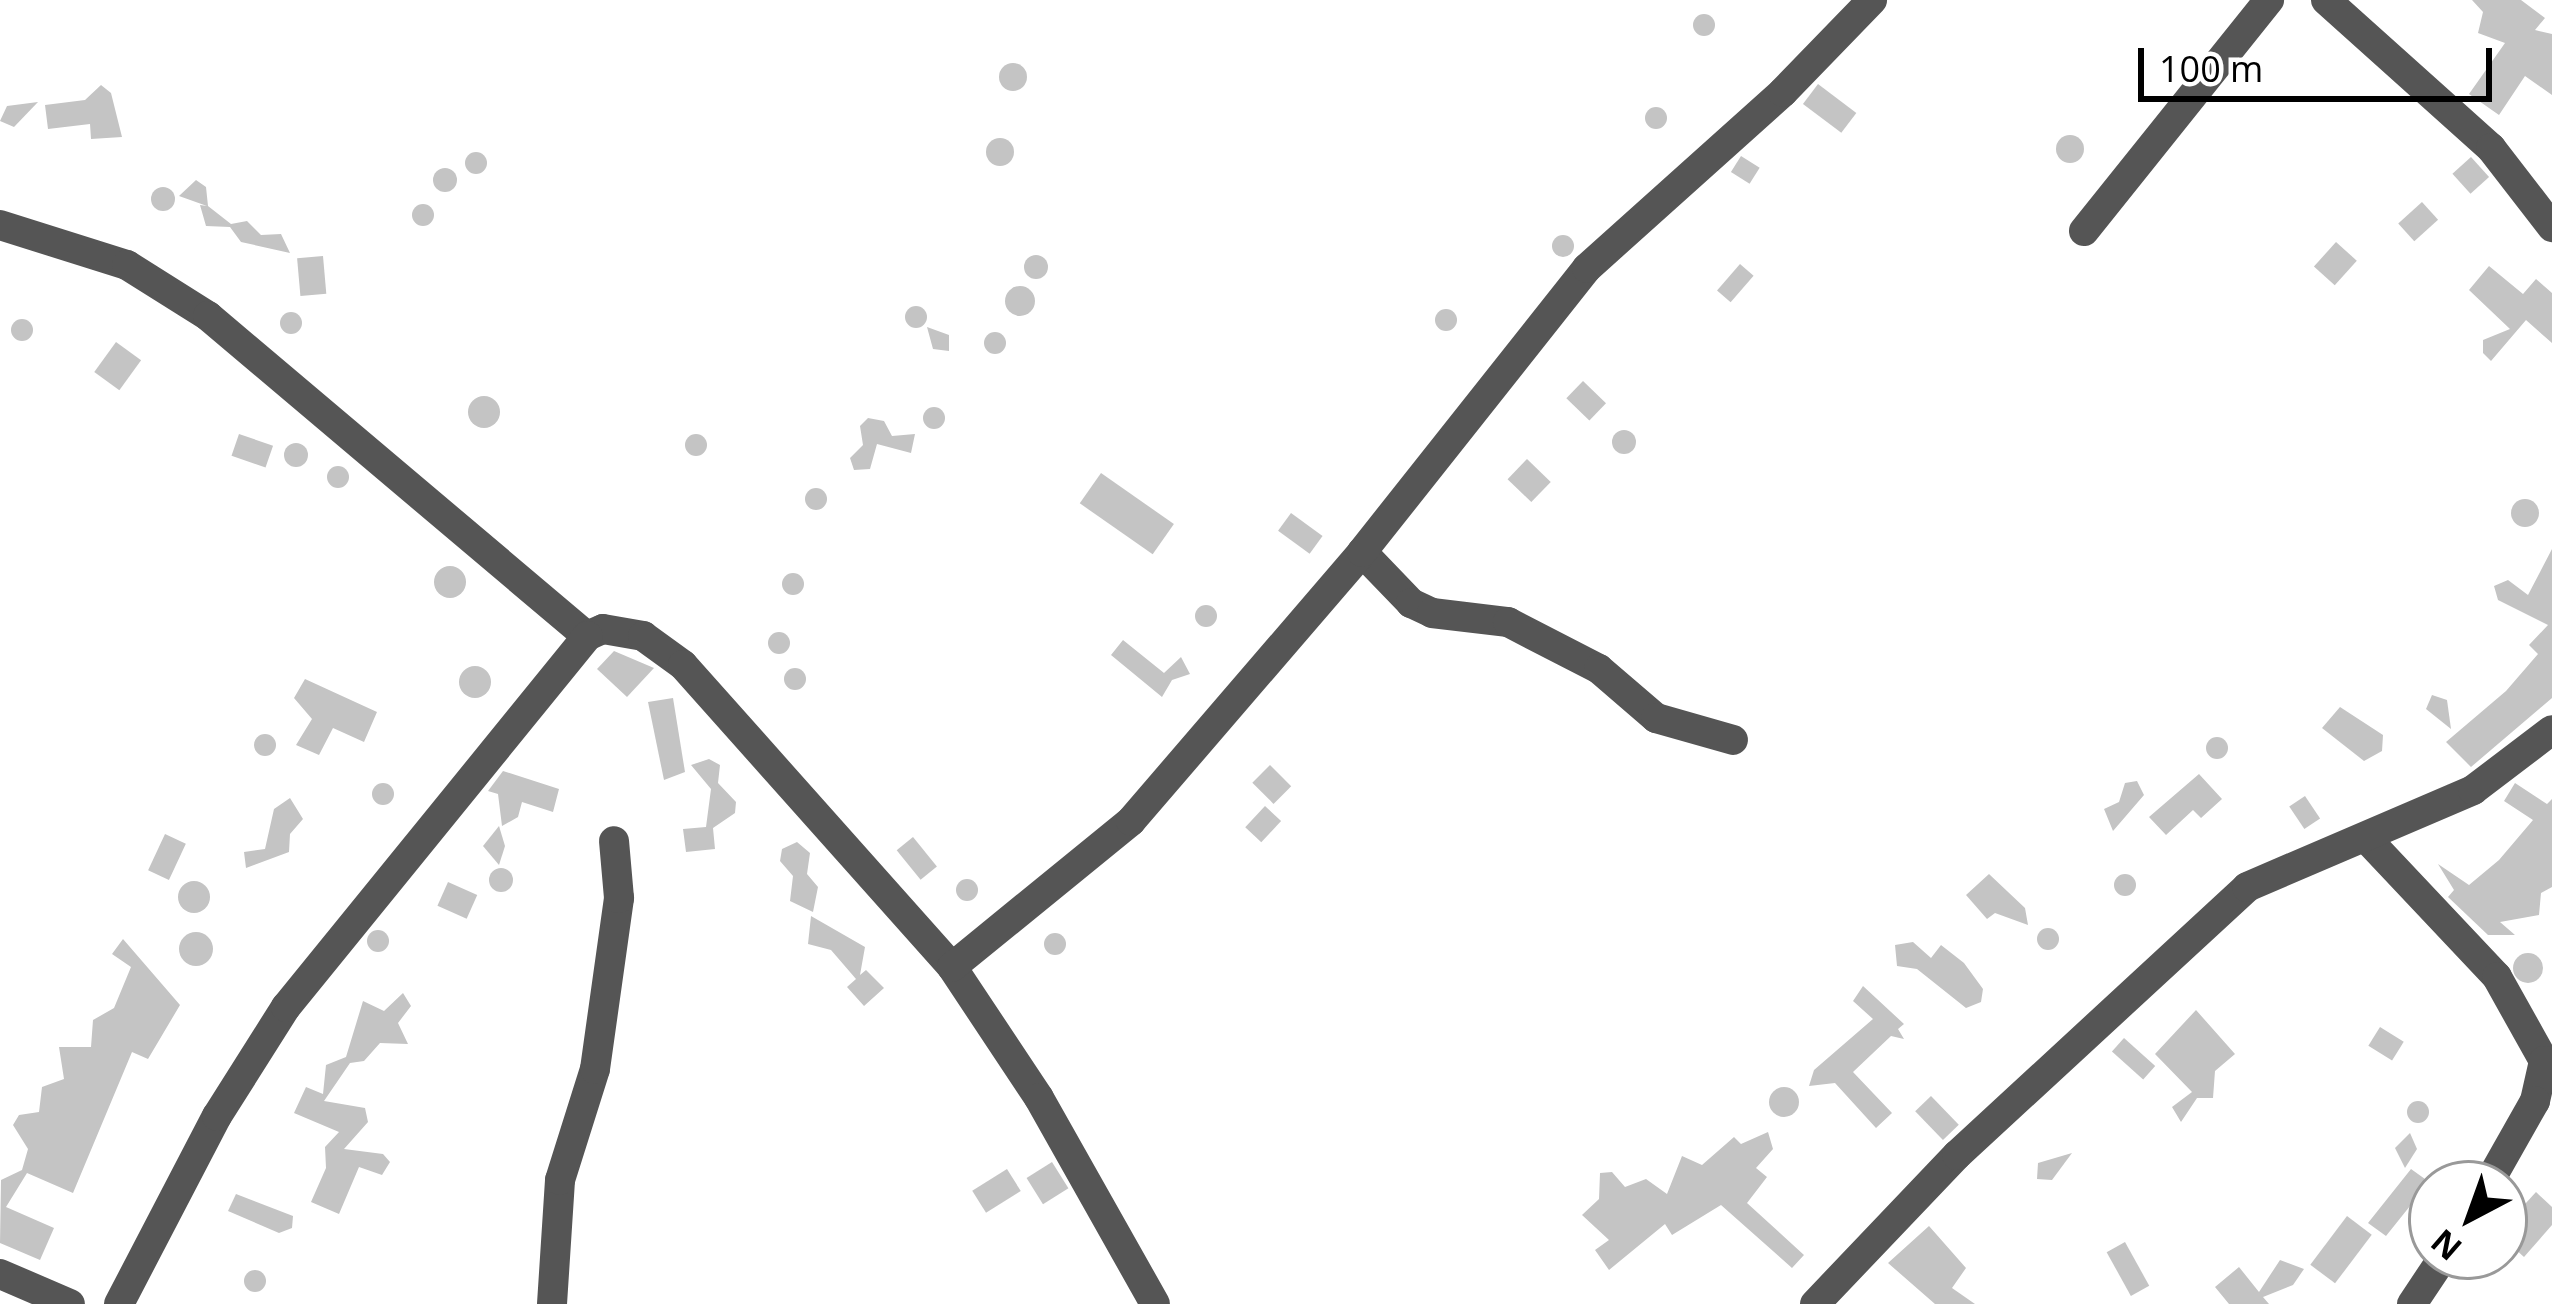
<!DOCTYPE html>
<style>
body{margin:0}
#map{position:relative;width:2552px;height:1304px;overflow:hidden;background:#fff;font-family:"Open Sans",sans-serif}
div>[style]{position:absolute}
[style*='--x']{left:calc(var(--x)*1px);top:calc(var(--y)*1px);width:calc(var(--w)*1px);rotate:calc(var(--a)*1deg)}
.building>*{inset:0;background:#c4c4c4;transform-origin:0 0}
.round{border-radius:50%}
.minor>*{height:30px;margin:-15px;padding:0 15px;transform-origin:15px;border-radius:15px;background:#555}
span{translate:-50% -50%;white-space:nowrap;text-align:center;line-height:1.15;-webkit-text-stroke:9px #fff;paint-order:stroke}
.north{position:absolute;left:2408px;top:1160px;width:120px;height:120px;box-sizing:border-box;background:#fff;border:3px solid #999;border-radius:50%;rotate:221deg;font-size:33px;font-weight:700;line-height:48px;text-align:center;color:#000}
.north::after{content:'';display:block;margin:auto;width:42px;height:54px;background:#000;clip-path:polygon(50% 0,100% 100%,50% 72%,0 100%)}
.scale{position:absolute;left:2138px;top:48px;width:354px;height:54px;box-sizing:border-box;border:6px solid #000;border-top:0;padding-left:15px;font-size:36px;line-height:42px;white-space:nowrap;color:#000;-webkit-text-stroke:9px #fff;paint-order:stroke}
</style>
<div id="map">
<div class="building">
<i style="clip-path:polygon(2472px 0,2521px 0,2545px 18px,2535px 30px,2552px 34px,2552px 95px,2525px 76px,2499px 115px,2469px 94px,2505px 43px,2478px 33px,2483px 12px)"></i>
<i class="round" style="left:1693px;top:14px;width:22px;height:22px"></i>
<i class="round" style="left:999px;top:63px;width:28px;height:28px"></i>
<i style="left:1818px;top:84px;width:48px;height:25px;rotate:37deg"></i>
<i style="clip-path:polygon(101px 85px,111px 93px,122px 137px,91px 139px,90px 124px,48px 129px,45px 105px,85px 100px)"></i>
<i style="clip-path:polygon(38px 102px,14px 127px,0 121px,7px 106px)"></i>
<i class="round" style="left:1645px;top:107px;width:22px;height:22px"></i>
<i class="round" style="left:2056px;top:135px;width:28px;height:28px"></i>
<i class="round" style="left:986px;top:138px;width:28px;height:28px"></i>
<i class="round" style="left:465px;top:152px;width:22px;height:22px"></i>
<i style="left:1741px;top:156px;width:22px;height:19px;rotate:32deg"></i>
<i style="left:2471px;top:157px;width:27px;height:25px;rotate:48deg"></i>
<i class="round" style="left:433px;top:168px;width:24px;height:24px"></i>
<i style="clip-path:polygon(196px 180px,206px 187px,208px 206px,231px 224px,247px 221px,261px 235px,281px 234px,290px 253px,241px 242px,230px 227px,206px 226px,200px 205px,207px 206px,179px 196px)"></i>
<i class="round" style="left:151px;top:187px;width:24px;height:24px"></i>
<i style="left:2422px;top:202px;width:24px;height:32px;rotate:48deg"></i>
<i class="round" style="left:412px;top:204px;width:22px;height:22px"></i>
<i class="round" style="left:1552px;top:235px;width:22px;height:22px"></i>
<i style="left:2336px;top:242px;width:28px;height:33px;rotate:42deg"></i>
<i class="round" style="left:1024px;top:255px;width:24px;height:24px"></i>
<i style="left:323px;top:256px;width:38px;height:26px;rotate:85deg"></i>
<i style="left:1740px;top:264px;width:18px;height:35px;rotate:41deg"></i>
<i style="clip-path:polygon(2489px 266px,2523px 294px,2536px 279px,2552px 293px,2552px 343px,2526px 320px,2491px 361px,2483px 353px,2483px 340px,2510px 329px,2469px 290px)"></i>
<i class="round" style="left:1005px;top:286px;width:30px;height:30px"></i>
<i class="round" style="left:905px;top:306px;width:22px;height:22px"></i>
<i class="round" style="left:1435px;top:309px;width:22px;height:22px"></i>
<i class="round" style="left:280px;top:312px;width:22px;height:22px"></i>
<i class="round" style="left:11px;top:319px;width:22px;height:22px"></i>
<i style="clip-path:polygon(927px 327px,949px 335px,949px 351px,933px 349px)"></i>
<i class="round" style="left:984px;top:332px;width:22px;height:22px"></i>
<i style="left:116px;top:342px;width:31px;height:37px;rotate:36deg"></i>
<i style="left:1583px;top:381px;width:32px;height:24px;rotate:44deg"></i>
<i class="round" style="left:468px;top:396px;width:32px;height:32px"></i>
<i class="round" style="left:923px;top:407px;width:22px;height:22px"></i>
<i style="clip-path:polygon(868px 418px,884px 421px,892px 436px,915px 434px,911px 453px,877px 444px,870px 469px,854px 470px,850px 458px,863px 445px,860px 426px)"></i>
<i class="round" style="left:1612px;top:430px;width:24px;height:24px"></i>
<i class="round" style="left:685px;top:434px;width:22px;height:22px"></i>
<i style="left:239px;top:434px;width:36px;height:23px;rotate:19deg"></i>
<i class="round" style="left:284px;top:443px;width:24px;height:24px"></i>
<i style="left:1527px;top:459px;width:33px;height:28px;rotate:44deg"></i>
<i class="round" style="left:327px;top:466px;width:22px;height:22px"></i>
<i style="left:1101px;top:473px;width:89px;height:37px;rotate:35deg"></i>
<i class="round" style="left:805px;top:488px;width:22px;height:22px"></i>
<i class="round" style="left:2511px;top:499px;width:28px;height:28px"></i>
<i style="left:1291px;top:513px;width:39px;height:22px;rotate:36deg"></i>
<i style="clip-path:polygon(2552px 549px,2552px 698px,2471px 767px,2446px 742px,2506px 691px,2538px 654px,2529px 645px,2548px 625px,2498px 600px,2494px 586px,2508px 580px,2528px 595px)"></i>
<i class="round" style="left:434px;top:566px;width:32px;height:32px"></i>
<i class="round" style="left:782px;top:573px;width:22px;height:22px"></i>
<i class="round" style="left:1195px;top:605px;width:22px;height:22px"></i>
<i class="round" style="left:768px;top:632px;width:22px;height:22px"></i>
<i style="clip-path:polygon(1123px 640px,1164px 673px,1181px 657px,1190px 674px,1172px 680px,1162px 697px,1111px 655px)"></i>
<i style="clip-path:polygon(614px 651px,654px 668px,627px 697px,597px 669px)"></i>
<i class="round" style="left:459px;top:666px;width:32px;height:32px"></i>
<i class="round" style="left:784px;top:668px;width:22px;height:22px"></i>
<i style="clip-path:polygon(305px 679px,377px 712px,364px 742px,333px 728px,319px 755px,296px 745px,312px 719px,294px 698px)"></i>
<i style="clip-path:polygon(2432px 695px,2447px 700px,2451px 729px,2426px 709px)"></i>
<i style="clip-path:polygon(673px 698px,685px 772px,664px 780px,648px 702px)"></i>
<i style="clip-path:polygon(2340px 707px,2383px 735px,2382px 751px,2364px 761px,2322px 728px)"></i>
<i class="round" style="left:254px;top:734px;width:22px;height:22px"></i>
<i class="round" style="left:2206px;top:737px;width:22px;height:22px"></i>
<i style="clip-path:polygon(709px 759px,720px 765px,718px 783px,736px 802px,735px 813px,713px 828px,715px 849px,686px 852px,683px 829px,706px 827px,711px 789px,691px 765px)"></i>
<i style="left:1270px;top:765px;width:30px;height:25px;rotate:45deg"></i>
<i style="clip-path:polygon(503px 771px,559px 789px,553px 812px,522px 802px,518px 817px,502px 826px,498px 794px,488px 791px)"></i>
<i style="clip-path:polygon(2199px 774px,2222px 799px,2201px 818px,2193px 810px,2166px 835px,2149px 817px)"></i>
<i style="clip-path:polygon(2137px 781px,2144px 795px,2113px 831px,2104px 809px,2119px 802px,2125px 783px)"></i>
<i class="round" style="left:372px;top:783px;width:22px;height:22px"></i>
<i style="clip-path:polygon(2515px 783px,2547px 804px,2552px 799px,2552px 887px,2541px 893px,2539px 915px,2500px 922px,2515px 935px,2488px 935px,2448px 897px,2454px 890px,2438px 864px,2469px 885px,2499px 860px,2533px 820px,2504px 801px)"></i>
<i style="left:2305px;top:796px;width:27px;height:19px;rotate:56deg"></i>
<i style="clip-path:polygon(290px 798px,303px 819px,290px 834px,289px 852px,246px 868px,244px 852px,265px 849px,274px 809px)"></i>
<i style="left:1265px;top:806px;width:22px;height:29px;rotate:43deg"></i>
<i style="clip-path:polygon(499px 826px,505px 846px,499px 865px,483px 846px)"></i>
<i style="left:165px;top:834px;width:23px;height:40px;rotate:25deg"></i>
<i style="left:913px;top:837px;width:38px;height:21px;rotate:51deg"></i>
<i style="clip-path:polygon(797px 842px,810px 853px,807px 874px,818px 887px,813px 912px,790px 901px,793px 876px,780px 861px,782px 849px)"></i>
<i class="round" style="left:489px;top:868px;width:24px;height:24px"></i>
<i style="clip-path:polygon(1989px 874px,2025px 908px,2028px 925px,1995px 913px,1987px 919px,1966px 895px)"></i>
<i class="round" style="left:2114px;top:874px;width:22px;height:22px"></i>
<i class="round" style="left:956px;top:879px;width:22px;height:22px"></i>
<i class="round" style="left:178px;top:881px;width:32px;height:32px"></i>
<i style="left:448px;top:882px;width:32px;height:26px;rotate:24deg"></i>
<i style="clip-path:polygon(811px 916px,865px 947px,860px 975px,866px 970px,884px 988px,864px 1006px,847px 987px,856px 979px,831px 950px,808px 944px)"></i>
<i class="round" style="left:2037px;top:928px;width:22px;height:22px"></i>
<i class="round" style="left:367px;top:930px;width:22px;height:22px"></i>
<i class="round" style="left:179px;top:932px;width:34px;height:34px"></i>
<i class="round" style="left:1044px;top:933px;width:22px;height:22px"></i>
<i style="clip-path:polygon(123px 939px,180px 1005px,148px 1059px,132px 1052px,73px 1193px,27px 1173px,6px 1207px,54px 1228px,40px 1260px,0 1243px,1px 1180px,22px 1170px,28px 1149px,13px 1125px,19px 1115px,39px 1112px,42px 1087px,64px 1079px,59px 1047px,91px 1047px,93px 1020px,114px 1008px,131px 967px,112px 954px)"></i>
<i style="clip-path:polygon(1913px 942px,1931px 958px,1941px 945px,1964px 963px,1983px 989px,1981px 1002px,1966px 1008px,1917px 969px,1897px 966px,1895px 945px)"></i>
<i class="round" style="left:2513px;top:953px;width:30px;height:30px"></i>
<i style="clip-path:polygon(1863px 986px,1904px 1024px,1898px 1029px,1904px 1039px,1891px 1036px,1853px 1072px,1892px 1113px,1876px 1128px,1835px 1083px,1809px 1086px,1814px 1070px,1873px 1019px,1853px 1001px)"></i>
<i style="clip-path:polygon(403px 993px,411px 1006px,398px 1023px,408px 1044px,380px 1043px,364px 1061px,350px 1063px,324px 1101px,365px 1108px,368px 1122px,344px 1149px,383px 1154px,390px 1162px,382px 1175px,359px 1167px,339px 1214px,311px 1202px,326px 1168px,325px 1147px,339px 1132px,294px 1113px,306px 1087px,323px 1094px,326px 1065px,346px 1057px,363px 1001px,384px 1011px)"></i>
<i style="clip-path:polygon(2196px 1010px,2235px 1054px,2215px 1071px,2213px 1098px,2197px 1098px,2181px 1122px,2172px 1107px,2192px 1092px,2155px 1054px)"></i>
<i style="left:2380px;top:1027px;width:28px;height:22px;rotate:32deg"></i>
<i style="left:2124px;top:1038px;width:42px;height:18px;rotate:42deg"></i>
<i class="round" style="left:1769px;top:1087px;width:30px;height:30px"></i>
<i style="left:1931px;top:1096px;width:40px;height:22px;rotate:46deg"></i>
<i class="round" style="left:2407px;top:1101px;width:22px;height:22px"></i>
<i style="clip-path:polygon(1768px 1132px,1773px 1149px,1756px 1168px,1767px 1177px,1747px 1203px,1804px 1255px,1792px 1268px,1721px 1205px,1672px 1235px,1665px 1224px,1609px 1270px,1595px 1250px,1609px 1240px,1582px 1215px,1599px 1199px,1600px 1173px,1612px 1172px,1625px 1187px,1646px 1179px,1667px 1194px,1682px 1156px,1702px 1165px,1734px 1137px,1741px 1144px)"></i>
<i style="clip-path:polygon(2410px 1133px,2417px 1149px,2405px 1168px,2395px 1148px)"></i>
<i style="clip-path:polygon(2072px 1153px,2052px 1180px,2037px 1179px,2038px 1163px)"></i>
<i style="left:1052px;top:1162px;width:31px;height:30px;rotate:58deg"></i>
<i style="left:1007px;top:1169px;width:26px;height:41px;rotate:58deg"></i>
<i style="clip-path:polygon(2411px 1169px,2432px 1184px,2432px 1222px,2410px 1206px,2386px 1236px,2368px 1223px)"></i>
<i style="clip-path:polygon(2536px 1192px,2552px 1207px,2552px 1225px,2524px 1257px,2504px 1239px,2504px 1227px)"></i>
<i style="clip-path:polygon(236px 1194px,293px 1216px,292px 1228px,279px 1233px,228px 1211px)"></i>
<i style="left:2347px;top:1216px;width:31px;height:61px;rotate:37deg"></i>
<i style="clip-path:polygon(1929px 1226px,1966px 1268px,1952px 1288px,1975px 1304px,1935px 1304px,1888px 1263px)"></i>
<i style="left:2125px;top:1242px;width:50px;height:21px;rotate:61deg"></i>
<i style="clip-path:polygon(2280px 1260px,2304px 1269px,2293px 1285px,2263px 1297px,2269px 1304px,2229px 1304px,2215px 1287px,2239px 1267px,2259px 1292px)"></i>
<i class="round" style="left:244px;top:1270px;width:22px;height:22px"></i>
</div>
<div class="minor">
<i style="--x:2326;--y:0;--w:222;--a:41.9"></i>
<i style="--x:2491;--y:148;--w:100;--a:52.3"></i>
<i style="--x:0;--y:225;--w:133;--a:17.5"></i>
<i style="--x:127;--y:265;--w:96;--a:32.2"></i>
<i style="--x:208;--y:316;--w:496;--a:40.2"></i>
<i style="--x:587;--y:636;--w:17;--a:-24"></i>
<i style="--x:603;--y:629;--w:41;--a:9.9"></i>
<i style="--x:643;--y:636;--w:49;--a:35.9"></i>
<i style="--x:683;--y:665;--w:404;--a:48.3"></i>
<i style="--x:952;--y:967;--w:157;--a:56.4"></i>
<i style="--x:1039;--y:1098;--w:236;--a:60.6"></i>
<i style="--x:2084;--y:231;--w:296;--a:-51.3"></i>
<i style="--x:1362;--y:552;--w:71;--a:46.1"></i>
<i style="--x:1411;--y:603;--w:23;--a:25"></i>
<i style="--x:1432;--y:613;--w:77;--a:6.8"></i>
<i style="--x:1508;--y:622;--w:102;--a:27.3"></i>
<i style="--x:1599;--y:669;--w:75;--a:40.7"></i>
<i style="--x:1656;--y:718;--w:80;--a:15.9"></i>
<i style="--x:2368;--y:840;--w:188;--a:46.7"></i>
<i style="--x:2497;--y:977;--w:96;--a:60.8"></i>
<i style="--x:2544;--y:1061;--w:41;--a:102.7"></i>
<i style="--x:2535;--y:1101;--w:95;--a:119.5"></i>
<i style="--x:952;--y:967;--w:231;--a:-39.2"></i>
<i style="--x:1131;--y:821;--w:355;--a:-49.3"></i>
<i style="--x:1362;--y:552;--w:362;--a:-51.6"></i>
<i style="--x:1587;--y:268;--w:263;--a:-41.9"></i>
<i style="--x:1783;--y:92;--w:128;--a:-45.9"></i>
<i style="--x:0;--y:1274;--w:76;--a:23.2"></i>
<i style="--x:119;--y:1304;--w:212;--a:-62.5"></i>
<i style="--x:217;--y:1116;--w:129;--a:-57.7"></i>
<i style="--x:286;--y:1007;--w:478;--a:-50.9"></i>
<i style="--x:552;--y:1304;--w:124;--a:-86.3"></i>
<i style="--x:560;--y:1180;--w:116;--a:-72.5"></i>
<i style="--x:595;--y:1069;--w:173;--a:-82"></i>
<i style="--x:619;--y:898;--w:57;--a:-95"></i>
<i style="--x:1815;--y:1304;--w:206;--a:-46.4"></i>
<i style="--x:1957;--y:1155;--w:395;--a:-42.7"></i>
<i style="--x:2247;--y:887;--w:246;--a:-23.2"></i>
<i style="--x:2473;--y:790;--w:99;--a:-37.2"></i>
<i style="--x:2412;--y:1304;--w:58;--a:-56.3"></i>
</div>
<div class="north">N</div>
<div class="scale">100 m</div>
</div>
